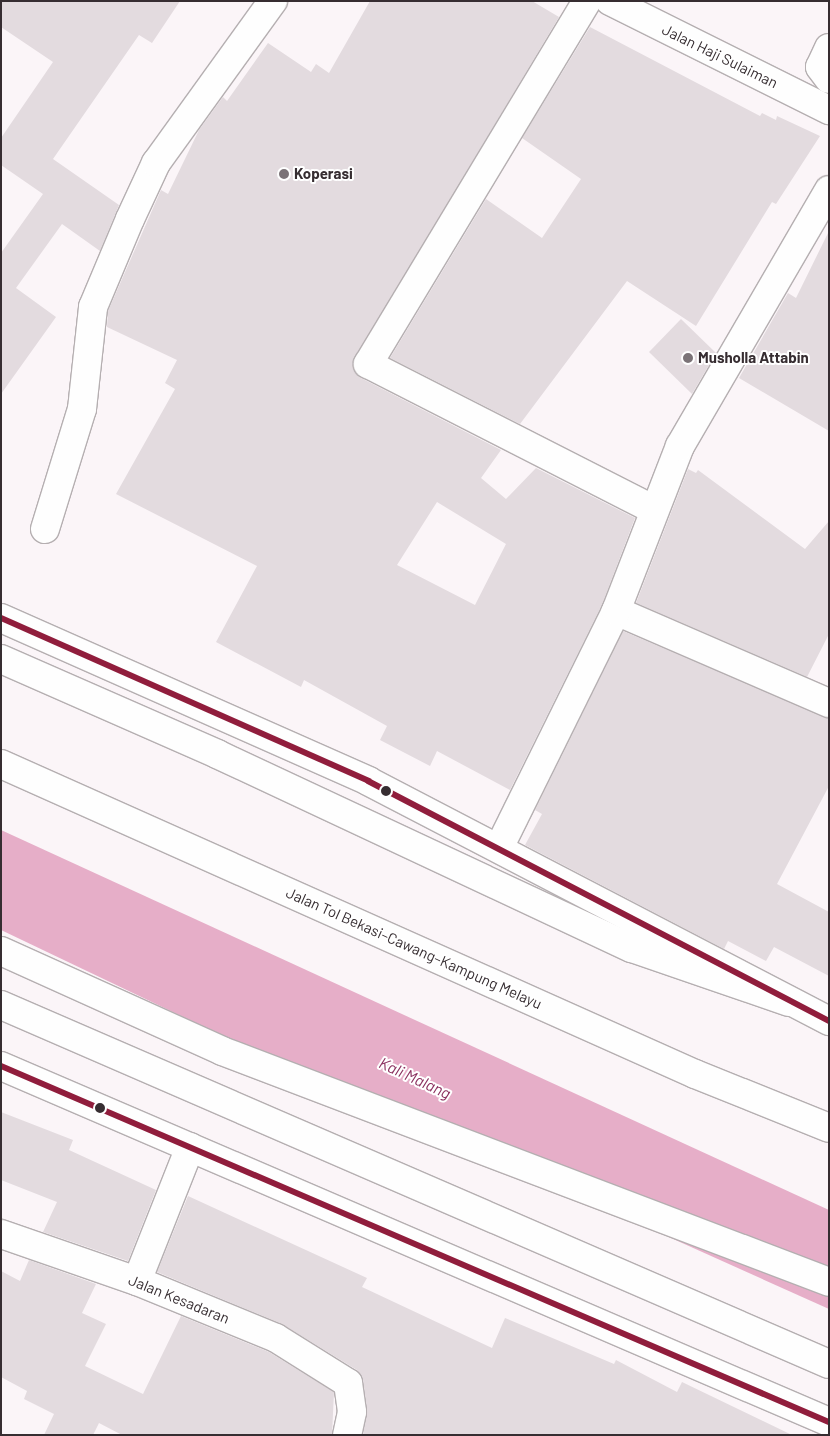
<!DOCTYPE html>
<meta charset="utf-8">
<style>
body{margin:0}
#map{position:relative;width:830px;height:1436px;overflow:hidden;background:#fbf5f8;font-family:Barlow,sans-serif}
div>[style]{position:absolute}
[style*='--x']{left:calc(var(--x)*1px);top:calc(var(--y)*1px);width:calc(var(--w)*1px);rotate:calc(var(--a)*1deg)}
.water>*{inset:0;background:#e6aec8}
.building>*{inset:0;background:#e3dbdf}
.roads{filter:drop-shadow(1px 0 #b5afb1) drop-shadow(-1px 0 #b5afb1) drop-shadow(0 1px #b5afb1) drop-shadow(0 -1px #b5afb1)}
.street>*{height:28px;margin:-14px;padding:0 14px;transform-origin:14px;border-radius:14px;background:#fefefe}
.primary>*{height:28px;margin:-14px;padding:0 14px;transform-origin:14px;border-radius:14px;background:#fefefe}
.highway>*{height:28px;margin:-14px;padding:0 14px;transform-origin:14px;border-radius:14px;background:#fefefe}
.bus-1>*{height:6px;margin:-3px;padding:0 3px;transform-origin:3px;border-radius:3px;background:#901d3c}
.dots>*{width:14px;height:14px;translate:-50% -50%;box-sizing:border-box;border:2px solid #fff;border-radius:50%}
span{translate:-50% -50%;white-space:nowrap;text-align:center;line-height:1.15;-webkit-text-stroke:4px #fff;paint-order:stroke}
.street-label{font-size:15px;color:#362d31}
.poi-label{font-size:15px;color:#362d31;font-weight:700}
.left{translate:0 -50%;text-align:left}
.water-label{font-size:16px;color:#8b3160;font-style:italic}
.frame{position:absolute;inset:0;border:2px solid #362d31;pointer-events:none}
</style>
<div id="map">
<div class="water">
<i style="clip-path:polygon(1px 830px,829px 1210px,829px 1309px,244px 1046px,1px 930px)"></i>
</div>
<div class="building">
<i style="clip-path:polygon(1px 1px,180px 1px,152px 43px,139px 35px,53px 159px,119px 205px,100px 251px,62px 224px,16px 288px,56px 317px,1px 394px,1px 253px,43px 194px,1px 165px,1px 138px,53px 62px,1px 27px)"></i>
<i style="clip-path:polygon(evenodd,370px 1px,532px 1px,559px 17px,352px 364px,361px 378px,501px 450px,481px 478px,506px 499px,536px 468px,635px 518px,602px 605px,510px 790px,437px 751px,430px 766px,380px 740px,387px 726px,304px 680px,301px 687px,216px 642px,257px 566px,116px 494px,175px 389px,165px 383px,177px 360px,107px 327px,108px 311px,161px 190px,168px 194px,199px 130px,223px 97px,227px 101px,268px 43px,311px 72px,316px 64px,329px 73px,370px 1px,437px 502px,506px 544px,475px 605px,397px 565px,437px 502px)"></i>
<i style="clip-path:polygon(590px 27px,760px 116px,762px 113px,776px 120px,777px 116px,820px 136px,776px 204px,772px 202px,696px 326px,627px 281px,520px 424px,390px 358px,486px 199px,542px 238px,581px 179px,522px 138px)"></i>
<i style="clip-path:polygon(829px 231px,829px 431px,739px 378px,788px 293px,796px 298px)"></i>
<i style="clip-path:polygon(681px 319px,716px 353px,692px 394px,649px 352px)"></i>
<i style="clip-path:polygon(688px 469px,696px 473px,698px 470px,805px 549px,829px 521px,829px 634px,807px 677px,636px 603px)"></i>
<i style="clip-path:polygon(623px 631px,829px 718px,829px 786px,777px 884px,829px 912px,829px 976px,774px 947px,766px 961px,728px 941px,724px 949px,525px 845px,542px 814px,535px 810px)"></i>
<i style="clip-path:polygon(1px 1112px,73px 1140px,69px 1150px,156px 1190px,128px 1261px,43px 1232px,57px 1202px,1px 1180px)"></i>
<i style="clip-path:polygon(188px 1196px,367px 1278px,362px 1287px,492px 1348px,505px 1318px,614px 1364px,616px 1360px,677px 1392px,682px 1382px,792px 1435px,363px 1435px,367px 1410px,363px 1380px,357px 1370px,282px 1324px,157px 1272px)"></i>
<i style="clip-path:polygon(29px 1260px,96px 1284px,82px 1313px,106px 1324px,85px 1366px,143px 1394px,181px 1316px,269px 1352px,334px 1392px,332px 1435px,122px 1435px,99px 1423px,93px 1435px,44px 1435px,54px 1414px,24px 1399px,27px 1391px,1px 1377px,1px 1271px,20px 1281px)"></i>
</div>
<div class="roads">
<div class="street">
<i style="--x:587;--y:1;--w:424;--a:121.1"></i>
<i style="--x:368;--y:364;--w:319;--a:27"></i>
<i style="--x:610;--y:1;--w:245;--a:26.5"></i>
<i style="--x:829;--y:48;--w:21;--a:115"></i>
<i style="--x:820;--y:67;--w:15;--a:53"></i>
<i style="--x:45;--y:529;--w:126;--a:-72.9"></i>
<i style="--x:82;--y:409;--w:103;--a:-83.8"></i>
<i style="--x:93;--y:307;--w:95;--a:-67.2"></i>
<i style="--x:130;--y:219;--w:62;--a:-65.1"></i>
<i style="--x:156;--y:163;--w:200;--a:-54.2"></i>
<i style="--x:616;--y:611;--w:232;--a:23.4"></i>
<i style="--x:499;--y:848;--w:264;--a:-63.7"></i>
<i style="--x:616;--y:611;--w:177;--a:-68.8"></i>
<i style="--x:680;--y:446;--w:296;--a:-59.8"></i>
<i style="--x:1;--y:1234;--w:144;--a:19.1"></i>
<i style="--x:137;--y:1281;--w:150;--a:22.3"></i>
<i style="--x:276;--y:1338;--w:85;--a:32"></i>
<i style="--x:348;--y:1383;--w:29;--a:82"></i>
<i style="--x:352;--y:1412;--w:24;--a:102"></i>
<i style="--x:137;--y:1281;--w:144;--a:-68.4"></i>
</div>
<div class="primary">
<i style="--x:1;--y:618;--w:402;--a:23.9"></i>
<i style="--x:368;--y:781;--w:520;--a:27.5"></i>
<i style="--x:1;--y:1066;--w:901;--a:23.27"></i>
</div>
<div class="highway">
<i style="--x:1;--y:659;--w:236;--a:23.7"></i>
<i style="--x:217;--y:754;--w:458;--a:25.1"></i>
<i style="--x:632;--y:948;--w:166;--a:19"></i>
<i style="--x:1;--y:764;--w:760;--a:24.07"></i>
<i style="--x:695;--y:1074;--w:144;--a:21.9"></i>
<i style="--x:1;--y:951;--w:243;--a:24.3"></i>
<i style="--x:222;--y:1051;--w:649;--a:20.83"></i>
<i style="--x:1;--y:1005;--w:902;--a:23.44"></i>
</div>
</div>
<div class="bus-1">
<i style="--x:1;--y:618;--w:402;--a:23.9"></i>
<i style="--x:368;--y:781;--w:520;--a:27.5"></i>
<i style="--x:1;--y:1066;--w:901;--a:23.27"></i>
</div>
<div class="dots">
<i style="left:284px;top:174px;background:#7b7377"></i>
<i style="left:688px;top:358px;background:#7b7377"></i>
<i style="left:386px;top:791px;background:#362d31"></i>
<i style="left:100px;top:1108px;background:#362d31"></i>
</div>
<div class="street-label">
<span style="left:720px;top:56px;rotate:26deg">Jalan Haji Sulaiman</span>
<span style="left:414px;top:948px;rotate:24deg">Jalan Tol Bekasi–Cawang–Kampung Melayu</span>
<span style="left:179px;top:1299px;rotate:22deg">Jalan Kesadaran</span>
</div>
<div class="poi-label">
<span class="left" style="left:294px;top:174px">Koperasi</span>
<span class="left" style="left:698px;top:358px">Musholla Attabin</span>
</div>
<div class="water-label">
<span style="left:415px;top:1078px;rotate:25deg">Kali Malang</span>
</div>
<div class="frame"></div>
</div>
